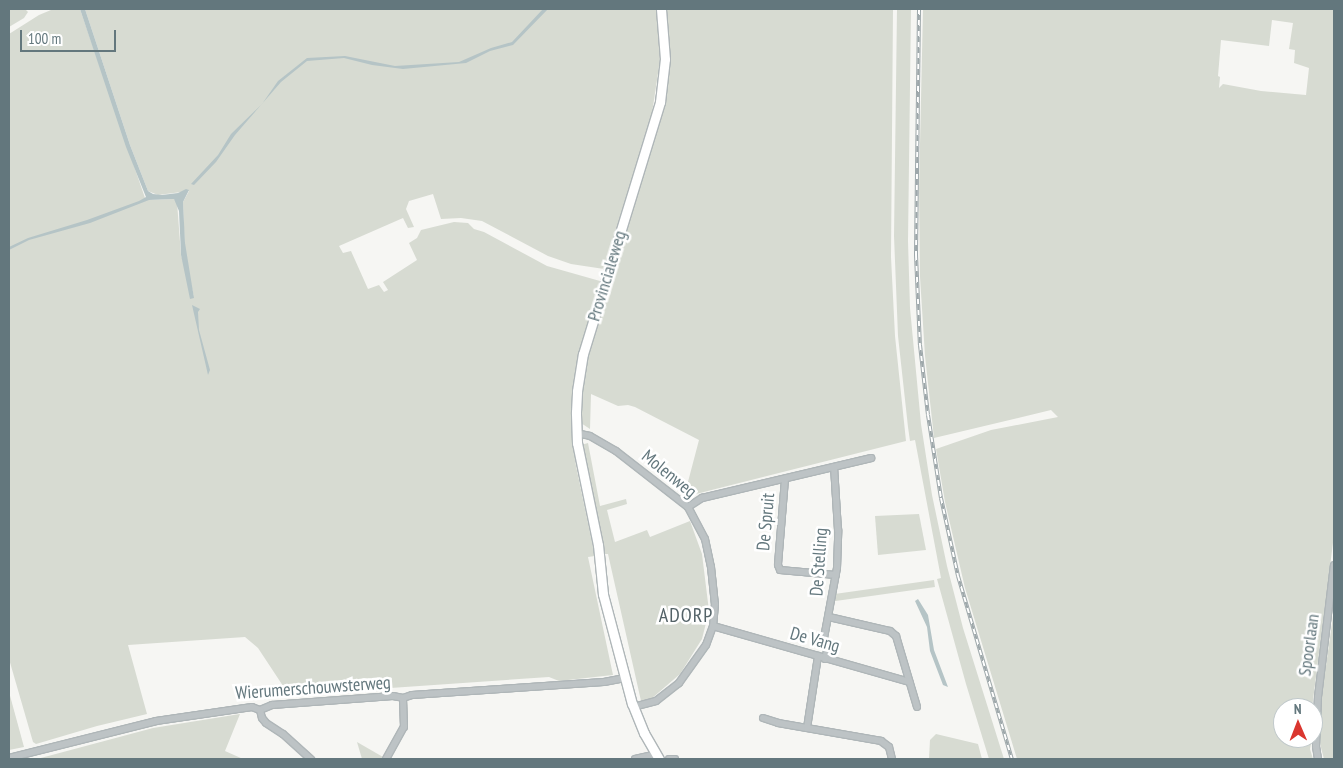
<!DOCTYPE html>
<style>
body{margin:0}
#map{position:relative;width:1343px;height:768px;overflow:hidden;background:#f6f6f3;font-family:"PT Sans Narrow",sans-serif}
div>[style]{position:absolute}
[style*='--x']{left:calc(var(--x)*1px);top:calc(var(--y)*1px);width:calc(var(--w)*1px);rotate:calc(var(--a)*1deg)}
.green>*{inset:0;background:#d7dbd2;transform-origin:0 0}
.water>*{inset:0;background:#b5c4c6}
.roads{filter:drop-shadow(1px 0 #afb6b8) drop-shadow(-1px 0 #afb6b8) drop-shadow(0 1px #afb6b8) drop-shadow(0 -1px #afb6b8)}
.minor>*{height:6px;margin:-3px;padding:0 3px;transform-origin:3px;border-radius:3px;background:#bdc3c5}
.major>*{height:9px;margin:-4.5px;padding:0 4.5px;transform-origin:4.5px;border-radius:4.5px;background:#fff}
.rail>*{height:4px;margin-top:-2px;transform-origin:0;background:repeating-linear-gradient(90deg,#fff 0 5.5px,#9da7aa 0 11px);box-sizing:border-box;border-block:1px solid #9da7aa}
span{translate:-50% -50%;white-space:nowrap;text-align:center;line-height:1.15;-webkit-text-stroke:5px #fff;paint-order:stroke}
.street-label{font-size:18px;color:#63777d}
.quarter-label{font-size:20px;color:#546368;letter-spacing:1px}
.frame{position:absolute;inset:0;border:10px solid #63777d;pointer-events:none}
.north{position:absolute;left:1273px;top:698px;width:50px;height:50px;box-sizing:border-box;background:#fff;border:1px solid #c1c9cb;border-radius:50%;rotate:359deg;font-size:14px;font-weight:700;line-height:20px;text-align:center;color:#63777d}
.north::after{content:'';display:block;margin:auto;width:18px;height:22px;background:#da362f;clip-path:polygon(50% 0,100% 100%,50% 72%,0 100%)}
.scale{position:absolute;left:20px;top:30px;width:96px;height:22px;box-sizing:border-box;border:2px solid #63777d;border-top:0;padding-left:6px;font-size:15px;line-height:18px;white-space:nowrap;color:#63777d;-webkit-text-stroke:4px #fff;paint-order:stroke}
</style>
<div id="map">
<div class="green">
<i style="clip-path:polygon(9px 9px,25px 9px,28px 12px,24px 18px,9px 27px)"></i>
<i style="clip-path:polygon(80px 9px,145px 198px,149px 200px,174px 199px,177px 202px,181px 255px,194px 298px,185px 255px,183px 202px,189px 191px,158px 195px,148px 191px,130px 145px,85px 9px,657px 9px,660px 60px,652px 113px,604px 269px,571px 264px,548px 256px,482px 221px,461px 218px,441px 219px,433px 194px,409px 201px,406px 209px,414px 227px,408px 228px,403px 218px,339px 246px,343px 253px,351px 251px,368px 289px,379px 285px,384px 292px,388px 290px,383px 282px,417px 260px,409px 243px,417px 238px,421px 230px,454px 222px,468px 223px,474px 229px,484px 232px,547px 266px,600px 281px,576px 366px,571px 424px,576px 466px,595px 556px,588px 557px,613px 675px,559px 681px,549px 677px,289px 695px,258px 648px,245px 637px,128px 645px,147px 714px,97px 726px,36px 744px,33px 742px,9px 659px,9px 34px,39px 15px,51px 10px)"></i>
<i style="clip-path:polygon(664px 9px,893px 9px,891px 257px,895px 336px,906px 441px,684px 497px,699px 440px,635px 407px,628px 405px,618px 406px,591px 394px,590px 429px,581px 423px,581px 402px,589px 352px,652px 144px,667px 83px,669px 48px)"></i>
<i style="clip-path:polygon(897px 9px,911px 9px,908px 241px,910px 308px,921px 424px,932px 495px,947px 566px,963px 628px,1004px 759px,989px 759px,966px 684px,937px 579px,941px 578px,915px 440px,910px 441px,908px 427px,898px 336px,894px 236px)"></i>
<i style="clip-path:polygon(evenodd,923px 9px,1334px 9px,1334px 535px,1312px 708px,1283px 708px,1283px 738px,1312px 738px,1310px 749px,1313px 759px,1017px 759px,965px 588px,945px 502px,936px 449px,991px 430px,1058px 417px,1051px 410px,934px 438px,925px 356px,920px 277px,919px 189px,923px 9px,1272px 20px,1293px 23px,1289px 49px,1295px 50px,1294px 63px,1309px 68px,1306px 95px,1261px 91px,1223px 84px,1219px 88px,1220px 77px,1218px 76px,1221px 40px,1269px 46px,1272px 20px)"></i>
<i style="clip-path:polygon(588px 443px,600px 506px,626px 499px,627px 504px,607px 510px,615px 542px,647px 530px,650px 537px,690px 521px,702px 554px,709px 611px,702px 639px,680px 674px,651px 699px,641px 701px,608px 554px,603px 554px,587px 475px,581px 445px)"></i>
<i style="clip-path:polygon(919px 514px,926px 550px,878px 555px,875px 516px)"></i>
<i style="left:934px;top:580px;width:7px;height:104px;rotate:82deg"></i>
<i style="clip-path:polygon(1334px 609px,1334px 759px,1324px 759px,1320px 744px,1321px 701px)"></i>
<i style="clip-path:polygon(9px 692px,24px 747px,9px 750px)"></i>
<i style="clip-path:polygon(240px 714px,225px 751px,243px 759px,37px 759px,153px 728px)"></i>
<i style="clip-path:polygon(936px 734px,978px 744px,982px 759px,929px 759px,930px 740px)"></i>
<i style="clip-path:polygon(357px 742px,383px 757px,382px 759px,362px 759px)"></i>
</div>
<div class="water">
<i style="clip-path:polygon(80px 9px,85px 9px,130px 145px,148px 191px,153px 194px,162px 195px,178px 193px,186px 189px,189px 190px,183px 202px,185px 243px,194px 298px,190px 299px,181px 255px,179px 211px,174px 199px,149px 200px,90px 223px,29px 240px,9px 250px,9px 247px,28px 238px,87px 220px,139px 201px,146px 197px,126px 147px)"></i>
<i style="clip-path:polygon(543px 9px,548px 9px,513px 45px,490px 51px,466px 63px,403px 69px,372px 65px,344px 58px,307px 61px,281px 82px,235px 135px,216px 162px,194px 185px,191px 184px,218px 155px,231px 134px,262px 104px,278px 81px,307px 58px,345px 56px,395px 66px,459px 62px,491px 48px,512px 42px)"></i>
<i style="clip-path:polygon(192px 305px,200px 309px,198px 312px,199px 330px,210px 370px,208px 375px)"></i>
<i style="clip-path:polygon(918px 599px,928px 615px,934px 650px,948px 687px,943px 685px,930px 651px,927px 627px,915px 601px)"></i>
</div>
<div class="roads">
<div class="minor">
<i style="--x:576;--y:433;--w:14;--a:12"></i>
<i style="--x:590;--y:436;--w:30;--a:30"></i>
<i style="--x:616;--y:451;--w:91;--a:37.9"></i>
<i style="--x:688;--y:507;--w:36;--a:62"></i>
<i style="--x:705;--y:539;--w:29;--a:78"></i>
<i style="--x:711;--y:567;--w:37;--a:84"></i>
<i style="--x:715;--y:604;--w:22;--a:95"></i>
<i style="--x:713;--y:626;--w:20;--a:110"></i>
<i style="--x:706;--y:645;--w:47;--a:125.4"></i>
<i style="--x:679;--y:683;--w:29;--a:142"></i>
<i style="--x:656;--y:701;--w:24;--a:165"></i>
<i style="--x:785;--y:479;--w:86;--a:94.7"></i>
<i style="--x:778;--y:565;--w:5;--a:68"></i>
<i style="--x:780;--y:570;--w:56;--a:5.1"></i>
<i style="--x:688;--y:507;--w:17;--a:-33"></i>
<i style="--x:702;--y:498;--w:174;--a:-13.3"></i>
<i style="--x:829;--y:617;--w:63;--a:12.9"></i>
<i style="--x:890;--y:631;--w:8;--a:40"></i>
<i style="--x:896;--y:636;--w:74;--a:73.5"></i>
<i style="--x:713;--y:626;--w:204;--a:15.9"></i>
<i style="--x:825;--y:659;--w:8;--a:-76"></i>
<i style="--x:827;--y:651;--w:13;--a:-103"></i>
<i style="--x:824;--y:638;--w:71;--a:-79.5"></i>
<i style="--x:837;--y:568;--w:38;--a:-88"></i>
<i style="--x:838;--y:530;--w:63;--a:-93.6"></i>
<i style="--x:260;--y:710;--w:13;--a:-23"></i>
<i style="--x:272;--y:705;--w:121;--a:-4.3"></i>
<i style="--x:393;--y:696;--w:10;--a:11"></i>
<i style="--x:403;--y:698;--w:9;--a:-18"></i>
<i style="--x:412;--y:695;--w:192;--a:-3.9"></i>
<i style="--x:604;--y:682;--w:20;--a:-11"></i>
<i style="--x:260;--y:710;--w:8;--a:76"></i>
<i style="--x:262;--y:718;--w:6;--a:51"></i>
<i style="--x:266;--y:723;--w:20;--a:33"></i>
<i style="--x:283;--y:734;--w:38;--a:42"></i>
<i style="--x:763;--y:718;--w:16;--a:18"></i>
<i style="--x:778;--y:723;--w:105;--a:9.9"></i>
<i style="--x:881;--y:741;--w:10;--a:37"></i>
<i style="--x:889;--y:747;--w:12;--a:76"></i>
<i style="--x:807;--y:728;--w:73;--a:-81.3"></i>
<i style="--x:9;--y:758;--w:152;--a:-14.1"></i>
<i style="--x:156;--y:721;--w:97;--a:-8.3"></i>
<i style="--x:252;--y:707;--w:9;--a:21"></i>
<i style="--x:386;--y:759;--w:37;--a:-61"></i>
<i style="--x:404;--y:727;--w:29;--a:-92"></i>
<i style="--x:635;--y:759;--w:22;--a:-13"></i>
<i style="--x:669;--y:759;--w:6;--a:0"></i>
<i style="--x:1318;--y:759;--w:13;--a:-99"></i>
<i style="--x:1316;--y:746;--w:49;--a:-87.7"></i>
<i style="--x:1318;--y:697;--w:133;--a:-83.1"></i>
</div>
<div class="major">
<i style="--x:659;--y:759;--w:30;--a:-120"></i>
<i style="--x:644;--y:733;--w:31;--a:-112"></i>
<i style="--x:632;--y:704;--w:114;--a:-104.8"></i>
<i style="--x:603;--y:594;--w:49;--a:-95.8"></i>
<i style="--x:598;--y:545;--w:104;--a:-101.6"></i>
<i style="--x:577;--y:443;--w:31;--a:-92"></i>
<i style="--x:576;--y:412;--w:21;--a:-87"></i>
<i style="--x:577;--y:391;--w:37;--a:-81"></i>
<i style="--x:583;--y:354;--w:264;--a:-73"></i>
<i style="--x:660;--y:102;--w:43;--a:-83.4"></i>
<i style="--x:665;--y:59;--w:50;--a:-94.6"></i>
</div>
</div>
<div class="rail">
<i style="--x:919;--y:9;--w:246;--a:90.7"></i>
<i style="--x:916;--y:255;--w:90;--a:87.5"></i>
<i style="--x:920;--y:345;--w:70;--a:83.5"></i>
<i style="--x:928;--y:415;--w:84;--a:81.1"></i>
<i style="--x:941;--y:498;--w:80;--a:77.7"></i>
<i style="--x:958;--y:576;--w:191;--a:73.6"></i>
</div>
<div class="street-label">
<span style="left:607px;top:276px;rotate:-73deg">Provincialeweg</span>
<span style="left:669px;top:474px;rotate:39deg">Molenweg</span>
<span style="left:766px;top:522px;rotate:-85deg">De Spruit</span>
<span style="left:819px;top:562px;rotate:-86deg">De Stelling</span>
<span style="left:815px;top:640px;rotate:16deg">De Vang</span>
<span style="left:1309px;top:645px;rotate:-82deg">Spoorlaan</span>
<span style="left:313px;top:688px;rotate:-4deg">Wierumerschouwsterweg</span>
</div>
<div class="quarter-label">
<span style="left:686px;top:615px">ADORP</span>
</div>
<div class="frame"></div>
<div class="north">N</div>
<div class="scale">100 m</div>
</div>
